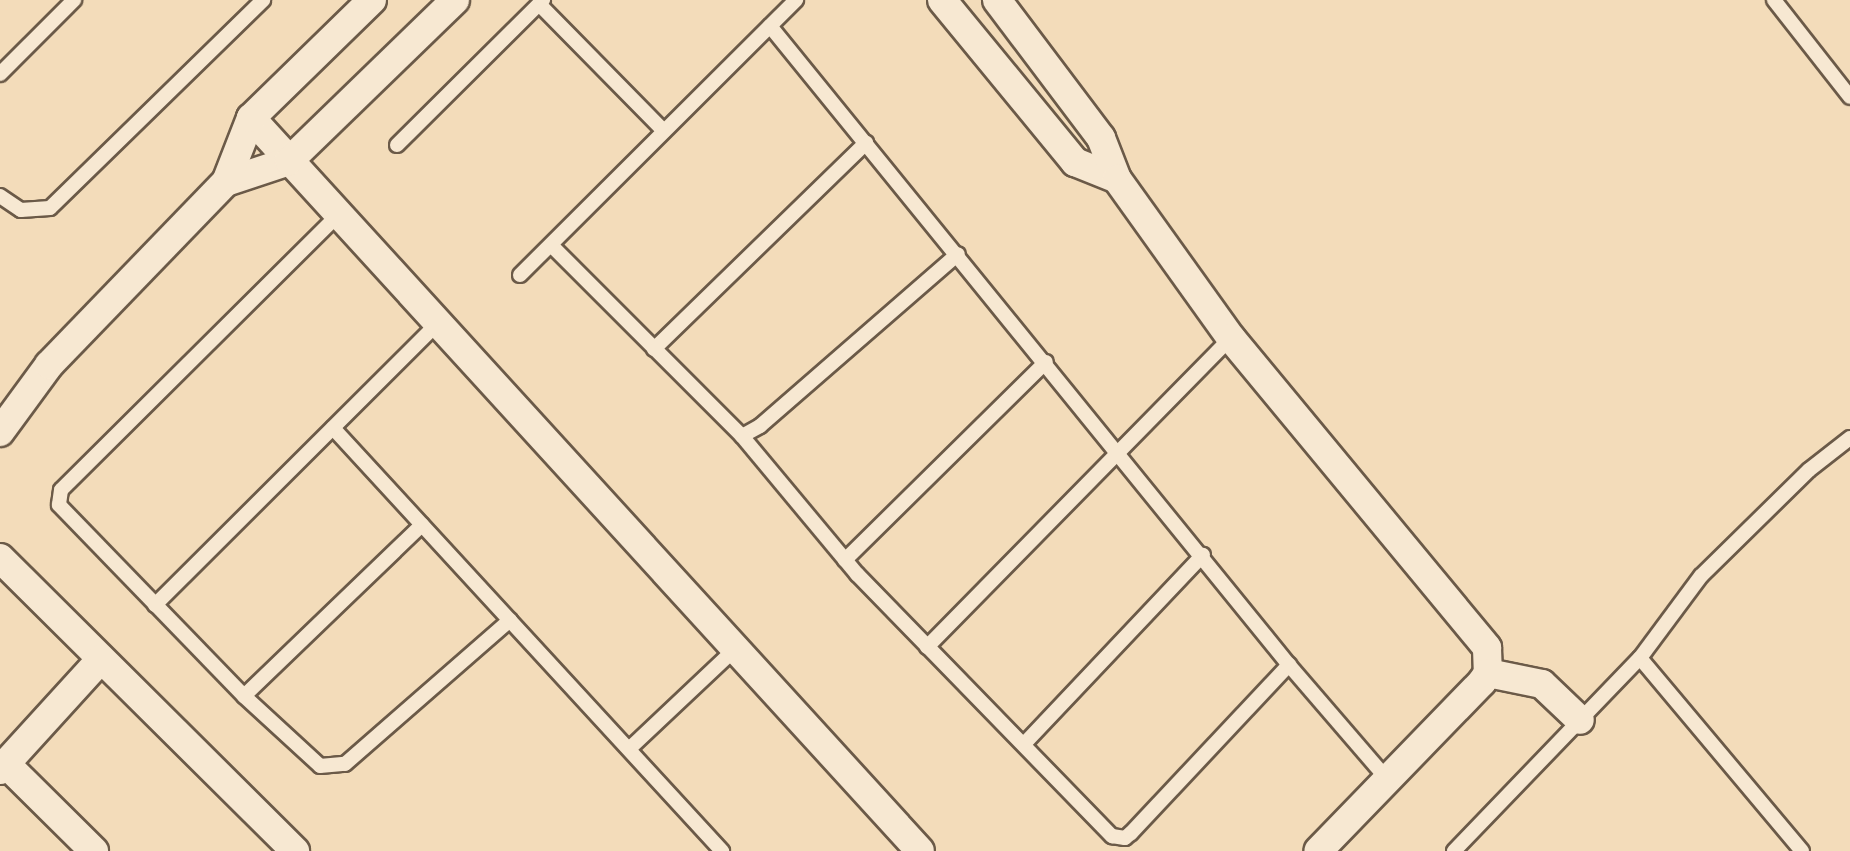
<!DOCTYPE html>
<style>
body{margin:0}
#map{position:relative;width:1850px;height:851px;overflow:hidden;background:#f3dcba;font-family:"Libre Bodoni",serif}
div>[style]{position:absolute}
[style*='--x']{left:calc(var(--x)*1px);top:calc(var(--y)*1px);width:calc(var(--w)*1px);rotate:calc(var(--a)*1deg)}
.roads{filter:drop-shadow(2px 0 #6b5a48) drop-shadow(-2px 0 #6b5a48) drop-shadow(0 2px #6b5a48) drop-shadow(0 -2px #6b5a48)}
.service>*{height:14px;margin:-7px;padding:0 7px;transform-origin:7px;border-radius:7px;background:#f7e8d2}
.minor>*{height:28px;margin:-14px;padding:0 14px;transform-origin:14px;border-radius:14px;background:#f7e8d2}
span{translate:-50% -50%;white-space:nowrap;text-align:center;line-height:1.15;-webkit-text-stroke:6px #f7e8d2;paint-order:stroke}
</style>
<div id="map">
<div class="roads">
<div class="service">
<i style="--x:1774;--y:0;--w:123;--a:51.9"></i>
<i style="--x:539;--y:4;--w:178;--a:45.5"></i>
<i style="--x:770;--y:26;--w:823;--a:50.92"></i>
<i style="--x:1289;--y:665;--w:150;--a:49.3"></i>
<i style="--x:0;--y:74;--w:105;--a:-45"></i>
<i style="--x:397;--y:145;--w:206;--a:-44.8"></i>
<i style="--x:0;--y:196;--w:25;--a:34"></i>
<i style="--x:21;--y:210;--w:29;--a:-4"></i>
<i style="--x:50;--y:208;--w:298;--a:-44.3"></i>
<i style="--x:338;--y:215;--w:390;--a:135.2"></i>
<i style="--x:61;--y:490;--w:15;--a:98"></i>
<i style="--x:59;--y:505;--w:266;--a:45.9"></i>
<i style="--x:244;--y:696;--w:103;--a:42.6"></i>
<i style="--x:320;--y:766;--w:25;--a:-5"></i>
<i style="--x:345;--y:764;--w:219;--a:-41.1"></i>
<i style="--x:551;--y:245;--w:270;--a:45"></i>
<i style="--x:742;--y:436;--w:21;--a:-29"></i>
<i style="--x:760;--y:426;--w:262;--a:-41"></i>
<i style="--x:520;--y:275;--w:390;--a:-44.9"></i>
<i style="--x:654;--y:349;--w:296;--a:-44.2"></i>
<i style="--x:333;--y:428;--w:575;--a:47.4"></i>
<i style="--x:742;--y:436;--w:180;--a:50.2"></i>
<i style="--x:857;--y:574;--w:366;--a:45.8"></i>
<i style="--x:1112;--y:836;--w:13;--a:9"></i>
<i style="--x:1125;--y:838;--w:8;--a:-40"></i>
<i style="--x:1131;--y:833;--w:231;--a:-46.8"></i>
<i style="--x:845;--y:560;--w:282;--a:-44.6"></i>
<i style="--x:155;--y:605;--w:398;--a:-44.9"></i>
<i style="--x:927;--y:647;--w:433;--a:-45.5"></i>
<i style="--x:1640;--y:658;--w:252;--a:50"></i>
<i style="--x:244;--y:696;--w:247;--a:-43.9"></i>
<i style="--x:1025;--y:743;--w:259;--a:-46.6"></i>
<i style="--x:629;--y:749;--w:143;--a:-43.3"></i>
<i style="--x:1454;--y:851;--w:268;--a:-46.1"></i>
<i style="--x:1640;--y:658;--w:102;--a:-53.4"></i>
<i style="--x:1701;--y:576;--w:151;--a:-44.5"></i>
<i style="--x:1809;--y:470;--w:52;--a:-38"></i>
</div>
<div class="minor">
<i style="--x:942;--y:0;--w:210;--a:50.6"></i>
<i style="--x:1075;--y:162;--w:45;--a:22"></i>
<i style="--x:997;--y:0;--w:173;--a:53"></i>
<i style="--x:1101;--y:138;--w:44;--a:68.7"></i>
<i style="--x:1117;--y:179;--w:196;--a:54.4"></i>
<i style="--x:1231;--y:338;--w:402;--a:50.4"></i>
<i style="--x:1487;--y:648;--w:25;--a:88"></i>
<i style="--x:1488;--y:673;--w:11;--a:124"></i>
<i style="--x:1482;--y:682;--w:235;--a:134.1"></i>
<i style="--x:251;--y:118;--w:992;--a:47.61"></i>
<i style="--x:226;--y:182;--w:66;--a:-18.4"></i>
<i style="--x:289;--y:161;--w:231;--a:-44.1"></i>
<i style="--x:0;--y:432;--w:83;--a:-53.8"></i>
<i style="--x:49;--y:365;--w:255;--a:-46"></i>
<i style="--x:226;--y:182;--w:69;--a:-68.7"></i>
<i style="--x:251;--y:118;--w:169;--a:-44.3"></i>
<i style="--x:0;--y:558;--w:416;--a:44.8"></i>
<i style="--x:1488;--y:673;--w:55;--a:11.5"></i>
<i style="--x:1542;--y:684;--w:52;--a:43.5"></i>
<i style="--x:6;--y:764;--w:124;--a:44.7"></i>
<i style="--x:0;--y:770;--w:150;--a:-47.7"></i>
</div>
</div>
</div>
